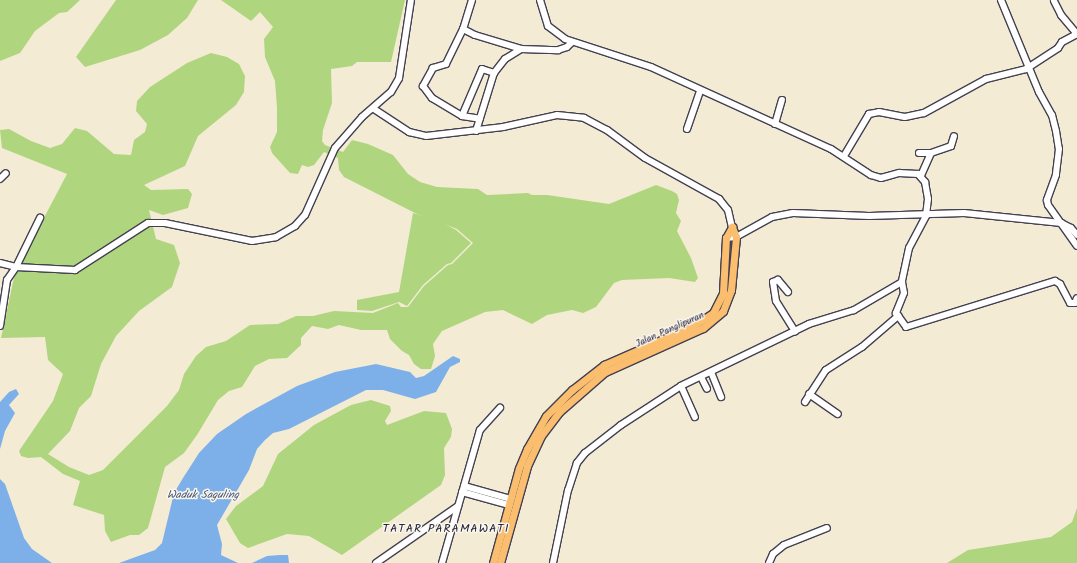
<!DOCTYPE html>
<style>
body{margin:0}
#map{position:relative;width:1077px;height:563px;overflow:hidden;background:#f4ebd5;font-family:Kalam,sans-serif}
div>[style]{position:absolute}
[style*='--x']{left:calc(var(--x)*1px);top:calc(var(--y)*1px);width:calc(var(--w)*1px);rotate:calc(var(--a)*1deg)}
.green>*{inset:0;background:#b0d57f}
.water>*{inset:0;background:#7db0e9}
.roads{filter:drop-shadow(1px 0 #424052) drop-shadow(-1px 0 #424052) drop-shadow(0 1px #424052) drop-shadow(0 -1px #424052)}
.minor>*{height:6px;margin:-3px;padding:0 3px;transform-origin:3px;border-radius:3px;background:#fff}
.major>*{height:7px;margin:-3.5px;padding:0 3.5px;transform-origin:3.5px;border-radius:3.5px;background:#fbbd6e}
span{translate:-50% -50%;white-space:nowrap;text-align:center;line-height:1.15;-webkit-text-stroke:3px #fbf7ec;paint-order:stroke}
.street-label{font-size:10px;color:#22223b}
.water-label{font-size:11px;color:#425478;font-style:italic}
.quarter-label{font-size:12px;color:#22223b;letter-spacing:1px}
</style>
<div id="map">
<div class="green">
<i style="clip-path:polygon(0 0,80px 0,67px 12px,59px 13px,35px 31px,20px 53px,0 61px)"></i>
<i style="clip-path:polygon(116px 0,198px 0,187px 18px,168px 35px,140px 50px,85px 67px,76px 57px)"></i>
<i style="clip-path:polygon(221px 0,405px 0,391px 62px,357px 62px,352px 66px,331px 69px,332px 103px,323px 130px,322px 141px,325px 145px,343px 152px,352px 140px,368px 144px,393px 155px,408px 174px,420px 182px,437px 187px,478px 189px,487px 195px,528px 193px,532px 195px,547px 195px,609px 204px,656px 185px,672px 191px,677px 194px,679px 200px,676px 213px,681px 221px,677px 231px,691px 258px,698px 278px,695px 282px,669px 278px,622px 280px,614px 283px,596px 307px,583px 313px,572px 310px,547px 315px,532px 324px,503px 310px,485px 312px,442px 331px,433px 344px,435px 356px,431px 369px,421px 369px,414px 364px,409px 355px,402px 351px,390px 339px,387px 330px,361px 330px,339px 325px,328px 329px,312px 326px,301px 338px,301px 345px,287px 358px,269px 359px,255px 366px,242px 387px,229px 391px,218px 400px,197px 435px,184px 453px,165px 467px,148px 528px,139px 535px,130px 535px,111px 542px,105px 531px,104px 515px,73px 505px,80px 481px,63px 474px,41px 457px,28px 458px,21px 456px,19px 451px,53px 401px,63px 374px,48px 360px,45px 337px,1px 338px,15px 273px,67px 174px,2px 148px,0 130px,9px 129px,31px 141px,50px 148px,62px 144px,75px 128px,87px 131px,114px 154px,131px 155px,134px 140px,145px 132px,147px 124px,136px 111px,137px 101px,150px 87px,187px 63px,211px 53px,227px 57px,239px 64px,245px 76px,244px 92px,236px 105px,198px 136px,185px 166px,144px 185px,151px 190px,188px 189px,192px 194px,188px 208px,163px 215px,149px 210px,156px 239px,174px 245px,180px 263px,172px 287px,139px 311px,116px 336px,101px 364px,91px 396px,79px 408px,70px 431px,48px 454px,69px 467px,89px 475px,103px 470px,167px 406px,179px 390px,184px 374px,196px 356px,206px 347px,226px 341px,250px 325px,278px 324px,296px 316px,313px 316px,334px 311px,373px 313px,398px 303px,401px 307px,408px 307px,424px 286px,448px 265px,452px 264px,473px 243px,457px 229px,417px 214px,344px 177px,339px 170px,338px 158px,324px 152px,314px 165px,308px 167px,302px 165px,298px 174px,290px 173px,272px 153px,270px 147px,277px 132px,277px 108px,275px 81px,265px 57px,264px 39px,273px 27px,260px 12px,251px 21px)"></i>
<i style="clip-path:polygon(413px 213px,439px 221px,456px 230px,471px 243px,451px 263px,447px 264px,423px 285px,407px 306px,399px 302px,372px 311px,357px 310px,357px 300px,399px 292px)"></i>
<i style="clip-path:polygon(371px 400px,390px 406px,391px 411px,385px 421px,387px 425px,424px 411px,446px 413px,452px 429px,451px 437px,444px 448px,445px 475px,441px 485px,342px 555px,309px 536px,287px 534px,248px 548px,240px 543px,226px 519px,236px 506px,263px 486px,278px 454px,314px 425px,351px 405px)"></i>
<i style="clip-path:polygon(1077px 508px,1077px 563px,947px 563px,968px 550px,1051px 537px,1072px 522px)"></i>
</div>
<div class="water">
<i style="clip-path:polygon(453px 356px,460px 359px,460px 362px,450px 367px,436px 392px,415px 399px,383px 390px,366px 390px,289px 429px,273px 433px,265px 440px,257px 449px,249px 470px,217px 525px,222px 544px,221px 555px,238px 563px,119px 563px,155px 550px,162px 543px,174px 493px,183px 478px,199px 453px,217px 434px,246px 414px,297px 386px,335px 372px,376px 364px,410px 372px,416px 378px,424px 376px)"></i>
<i style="clip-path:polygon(16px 389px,19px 394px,9px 405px,15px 413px,5px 431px,0 449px,0 402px,9px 392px)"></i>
<i style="clip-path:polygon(0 479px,5px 484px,24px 538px,32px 549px,52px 563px,0 563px)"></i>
<i style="clip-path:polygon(280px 555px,288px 555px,289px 563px,252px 563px,267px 556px)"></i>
</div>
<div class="roads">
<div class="minor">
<i style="--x:472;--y:0;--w:30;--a:107"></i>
<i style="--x:463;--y:29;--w:13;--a:27"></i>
<i style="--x:475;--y:35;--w:48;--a:16.9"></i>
<i style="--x:521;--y:49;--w:37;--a:2"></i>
<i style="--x:558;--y:50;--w:9;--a:-18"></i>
<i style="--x:567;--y:47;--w:7;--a:-45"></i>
<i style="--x:540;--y:0;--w:27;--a:73"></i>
<i style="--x:548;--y:26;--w:21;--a:37"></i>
<i style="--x:565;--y:39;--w:90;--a:18"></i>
<i style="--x:651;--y:67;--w:198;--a:24.5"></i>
<i style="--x:831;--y:149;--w:48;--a:33"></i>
<i style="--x:871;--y:175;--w:10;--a:17"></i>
<i style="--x:881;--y:178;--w:19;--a:-16"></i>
<i style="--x:899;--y:173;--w:19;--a:3"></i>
<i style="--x:918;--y:174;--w:11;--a:49"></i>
<i style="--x:925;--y:182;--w:17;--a:80"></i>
<i style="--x:928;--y:199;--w:17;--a:97"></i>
<i style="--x:926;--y:216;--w:36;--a:118"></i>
<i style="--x:909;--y:248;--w:35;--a:102"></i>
<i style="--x:902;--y:282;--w:56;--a:149.7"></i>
<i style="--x:854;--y:310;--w:47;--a:162.7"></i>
<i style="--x:809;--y:324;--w:142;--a:154.2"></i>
<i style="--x:681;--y:386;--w:72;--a:147"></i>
<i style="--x:621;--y:425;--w:46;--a:142.1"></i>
<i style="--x:585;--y:453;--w:13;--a:129"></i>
<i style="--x:577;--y:463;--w:28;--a:108"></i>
<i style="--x:568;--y:490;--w:75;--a:101.6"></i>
<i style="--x:1001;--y:0;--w:100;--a:67.6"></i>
<i style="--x:1039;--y:92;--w:26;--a:61"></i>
<i style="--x:1052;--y:115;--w:16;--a:76"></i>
<i style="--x:1056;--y:131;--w:18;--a:81"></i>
<i style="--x:1059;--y:149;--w:26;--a:97"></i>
<i style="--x:1056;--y:175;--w:27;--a:110"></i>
<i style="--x:1047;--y:200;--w:5;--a:79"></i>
<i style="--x:1048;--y:205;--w:50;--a:54.7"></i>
<i style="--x:1054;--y:1;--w:16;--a:63"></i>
<i style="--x:1061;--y:15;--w:25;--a:50"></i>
<i style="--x:463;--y:29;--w:39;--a:116"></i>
<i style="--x:446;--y:64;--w:14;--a:163"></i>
<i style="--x:433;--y:68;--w:21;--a:119"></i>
<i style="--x:423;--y:86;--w:15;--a:53"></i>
<i style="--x:432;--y:98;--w:35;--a:31"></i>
<i style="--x:462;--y:116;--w:51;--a:-66.9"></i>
<i style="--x:482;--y:69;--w:13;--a:18"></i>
<i style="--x:494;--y:73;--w:18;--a:-52"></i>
<i style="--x:505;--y:59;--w:19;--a:-32"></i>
<i style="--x:374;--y:109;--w:42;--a:33.3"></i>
<i style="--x:409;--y:132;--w:17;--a:13"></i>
<i style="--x:426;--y:136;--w:78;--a:-6.7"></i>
<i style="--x:503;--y:127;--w:55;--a:-12.5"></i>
<i style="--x:557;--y:115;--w:27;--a:6"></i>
<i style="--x:584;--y:118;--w:26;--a:28"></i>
<i style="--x:607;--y:130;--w:47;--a:36.4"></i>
<i style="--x:645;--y:158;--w:85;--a:29"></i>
<i style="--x:719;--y:199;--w:14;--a:51"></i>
<i style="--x:728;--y:210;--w:17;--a:77"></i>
<i style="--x:462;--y:116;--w:18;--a:9"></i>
<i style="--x:775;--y:124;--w:25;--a:-74"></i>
<i style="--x:687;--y:129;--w:40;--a:-71.1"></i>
<i style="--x:476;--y:131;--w:61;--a:-72.8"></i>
<i style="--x:919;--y:153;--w:12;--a:0"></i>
<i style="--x:931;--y:153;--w:24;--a:114"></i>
<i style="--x:931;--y:153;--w:21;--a:-19"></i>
<i style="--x:951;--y:146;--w:10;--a:-73"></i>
<i style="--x:844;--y:156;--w:49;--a:-59.2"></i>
<i style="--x:869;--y:114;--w:10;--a:-11"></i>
<i style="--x:879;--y:112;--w:26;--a:11"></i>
<i style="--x:905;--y:117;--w:19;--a:-12"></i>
<i style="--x:924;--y:113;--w:71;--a:-28.7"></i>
<i style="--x:986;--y:79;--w:41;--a:-14"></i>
<i style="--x:1026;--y:69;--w:38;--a:-33"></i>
<i style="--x:1058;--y:48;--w:7;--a:-56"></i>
<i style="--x:1062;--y:42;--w:17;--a:-28"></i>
<i style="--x:0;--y:179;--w:8;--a:-45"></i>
<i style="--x:726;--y:238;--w:10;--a:-6"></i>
<i style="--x:736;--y:237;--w:41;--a:-29.1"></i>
<i style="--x:772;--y:217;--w:21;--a:-11"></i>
<i style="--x:793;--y:213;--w:76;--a:2.3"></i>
<i style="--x:869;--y:216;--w:95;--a:-1.8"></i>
<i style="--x:964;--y:213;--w:98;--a:5.9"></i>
<i style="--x:1061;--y:223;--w:11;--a:27"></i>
<i style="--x:1071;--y:228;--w:9;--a:49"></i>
<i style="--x:0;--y:263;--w:16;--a:14"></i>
<i style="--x:16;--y:267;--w:55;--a:-63.9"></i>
<i style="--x:902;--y:282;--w:11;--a:80"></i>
<i style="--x:904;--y:293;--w:22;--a:112"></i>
<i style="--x:896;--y:313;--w:17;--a:54"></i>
<i style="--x:906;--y:327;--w:156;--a:-17.2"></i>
<i style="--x:1055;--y:281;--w:6;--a:31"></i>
<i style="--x:1060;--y:284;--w:21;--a:62"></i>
<i style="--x:1070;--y:303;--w:5;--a:0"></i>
<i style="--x:1075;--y:303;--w:5;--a:-68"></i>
<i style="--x:788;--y:292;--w:16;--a:-130"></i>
<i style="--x:778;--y:280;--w:5;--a:158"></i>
<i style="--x:773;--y:282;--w:19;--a:81"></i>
<i style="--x:776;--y:301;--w:36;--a:58"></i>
<i style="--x:0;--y:326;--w:47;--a:-81.3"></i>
<i style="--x:7;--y:280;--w:16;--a:-55"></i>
<i style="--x:16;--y:267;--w:59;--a:2.9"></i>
<i style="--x:75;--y:270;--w:87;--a:-32.8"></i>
<i style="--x:148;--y:223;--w:17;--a:0"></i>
<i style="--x:165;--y:223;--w:89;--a:11.7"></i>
<i style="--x:252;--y:241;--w:24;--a:-9"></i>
<i style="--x:276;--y:237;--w:22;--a:-30"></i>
<i style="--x:295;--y:226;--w:15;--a:-48"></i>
<i style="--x:305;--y:215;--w:73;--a:-65.9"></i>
<i style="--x:335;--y:148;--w:41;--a:-48.9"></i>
<i style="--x:362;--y:117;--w:38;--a:-41"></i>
<i style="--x:391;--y:92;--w:16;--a:-60"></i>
<i style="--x:399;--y:78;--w:79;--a:-81.3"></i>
<i style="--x:711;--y:372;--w:27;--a:68"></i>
<i style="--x:701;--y:377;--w:13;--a:63"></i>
<i style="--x:681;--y:386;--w:34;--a:66"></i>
<i style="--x:809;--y:394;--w:35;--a:35"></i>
<i style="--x:805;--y:402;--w:38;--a:-57"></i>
<i style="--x:826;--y:370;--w:43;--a:-32.6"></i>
<i style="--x:862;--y:347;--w:48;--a:-40.7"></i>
<i style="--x:464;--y:486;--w:49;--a:15.5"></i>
<i style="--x:462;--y:492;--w:49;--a:15.5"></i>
<i style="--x:376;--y:563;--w:100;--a:-34.8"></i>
<i style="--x:442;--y:563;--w:138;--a:-74.1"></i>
<i style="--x:480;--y:430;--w:30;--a:-48"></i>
<i style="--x:769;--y:563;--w:10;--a:-66"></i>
<i style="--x:773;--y:554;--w:14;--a:-39"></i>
<i style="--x:784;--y:545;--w:46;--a:-21.6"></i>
</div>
<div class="major">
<i style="--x:493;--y:563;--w:98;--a:-74.7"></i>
<i style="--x:519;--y:468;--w:21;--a:-67"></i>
<i style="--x:527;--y:449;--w:38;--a:-60"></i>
<i style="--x:546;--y:416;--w:37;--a:-45"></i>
<i style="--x:572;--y:390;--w:41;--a:-38"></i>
<i style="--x:604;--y:365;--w:97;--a:-23.7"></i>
<i style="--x:693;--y:326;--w:24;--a:-33"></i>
<i style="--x:713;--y:313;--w:22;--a:-63"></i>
<i style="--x:723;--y:293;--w:55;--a:-86.9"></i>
<i style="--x:726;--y:238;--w:13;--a:-61"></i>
<i style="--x:500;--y:563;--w:101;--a:-74.4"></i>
<i style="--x:527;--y:466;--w:33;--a:-65"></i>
<i style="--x:541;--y:436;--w:30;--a:-53"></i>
<i style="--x:559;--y:412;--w:61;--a:-41"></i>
<i style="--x:605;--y:372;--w:107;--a:-24.2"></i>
<i style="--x:703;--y:328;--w:26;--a:-40"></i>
<i style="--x:723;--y:311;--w:22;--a:-69"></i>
<i style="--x:731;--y:290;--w:53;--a:-84.6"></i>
<i style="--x:736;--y:237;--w:11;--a:-112"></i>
</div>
</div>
<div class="street-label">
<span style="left:670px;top:330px;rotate:-24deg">Jalan Panglipuran</span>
</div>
<div class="water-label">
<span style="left:203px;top:495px">Waduk Saguling</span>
</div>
<div class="quarter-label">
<span style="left:446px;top:529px">TATAR PARAMAWATI</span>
</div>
</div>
